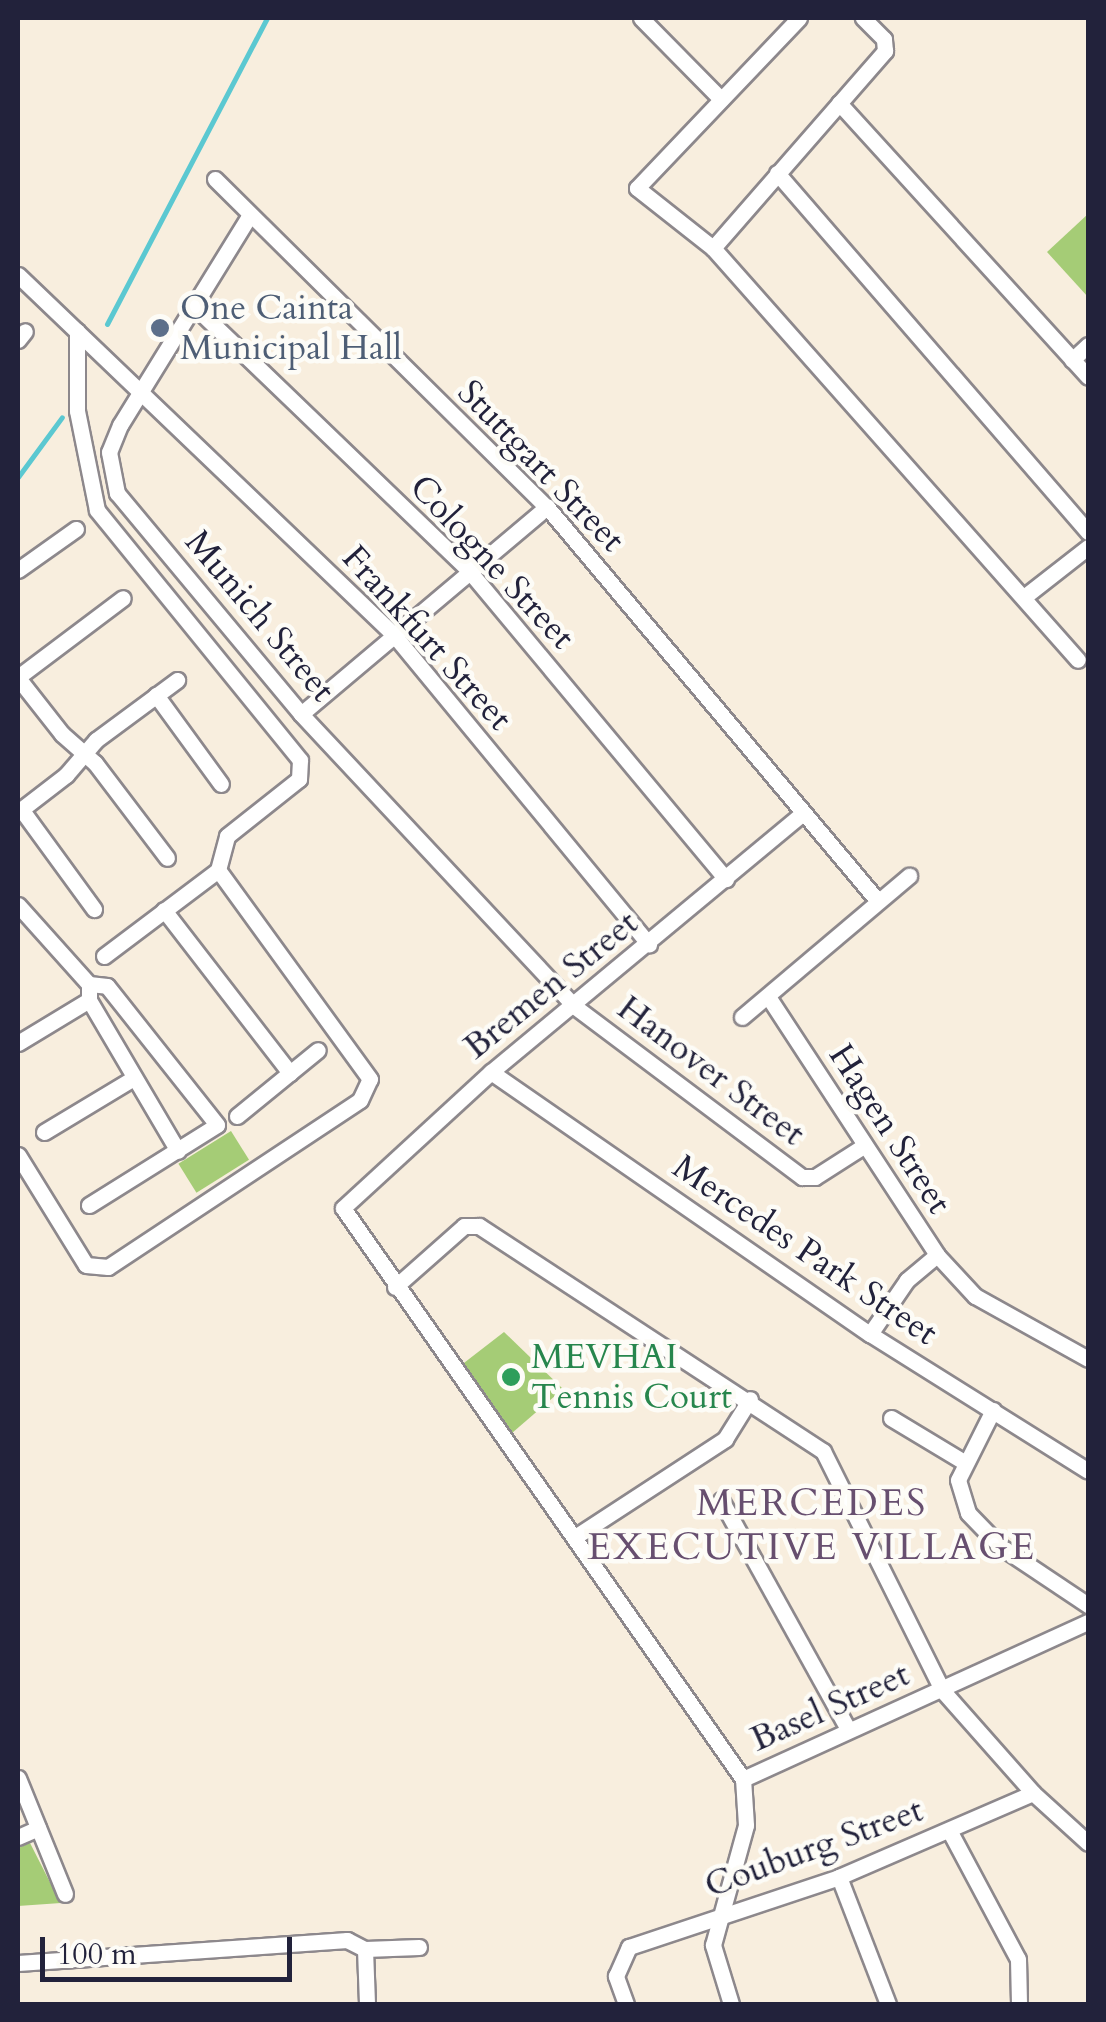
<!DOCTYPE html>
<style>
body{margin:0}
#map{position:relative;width:1106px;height:2022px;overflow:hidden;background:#f8eede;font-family:Cardo,serif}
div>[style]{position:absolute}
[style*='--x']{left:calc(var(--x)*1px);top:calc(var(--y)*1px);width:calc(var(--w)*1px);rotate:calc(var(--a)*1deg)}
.green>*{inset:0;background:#a5cc76;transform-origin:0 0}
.stream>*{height:5px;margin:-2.5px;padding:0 2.5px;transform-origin:2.5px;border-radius:2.5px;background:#5bc8d1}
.roads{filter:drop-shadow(2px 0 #8d888c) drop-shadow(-2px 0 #8d888c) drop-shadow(0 2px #8d888c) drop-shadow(0 -2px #8d888c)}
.minor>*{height:15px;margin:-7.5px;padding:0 7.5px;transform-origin:7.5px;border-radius:7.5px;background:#fff}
.dots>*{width:28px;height:28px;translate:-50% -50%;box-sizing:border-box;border:5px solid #fdfcf7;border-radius:50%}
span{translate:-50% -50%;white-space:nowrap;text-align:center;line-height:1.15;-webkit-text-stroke:9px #fdfcf7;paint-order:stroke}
.service-label{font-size:35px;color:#4e5e75}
.left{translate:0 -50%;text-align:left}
.street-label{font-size:35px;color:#22223b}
.leisure-label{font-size:35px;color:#27864d}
.neighbourhood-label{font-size:38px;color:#674f6f;letter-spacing:2.5px}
.frame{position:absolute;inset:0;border:20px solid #22223b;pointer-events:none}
.scale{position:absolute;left:40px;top:1937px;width:252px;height:45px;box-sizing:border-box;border:5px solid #22223b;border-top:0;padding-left:12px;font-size:30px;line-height:35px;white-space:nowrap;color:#22223b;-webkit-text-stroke:8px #fdfcf7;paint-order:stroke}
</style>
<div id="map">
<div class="green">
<i style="clip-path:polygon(1088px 214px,1088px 297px,1047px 252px)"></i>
<i style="left:231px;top:1131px;width:34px;height:62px;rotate:58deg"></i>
<i style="clip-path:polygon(504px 1332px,563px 1389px,512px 1433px,460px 1366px)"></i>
<i style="clip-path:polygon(30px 1843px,57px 1896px,61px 1903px,18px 1906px,18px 1848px)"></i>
</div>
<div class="stream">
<i style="--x:107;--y:324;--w:345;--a:-62.4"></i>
<i style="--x:18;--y:477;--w:74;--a:-53.7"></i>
</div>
<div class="roads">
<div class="minor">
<i style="--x:641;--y:18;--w:114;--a:45.4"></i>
<i style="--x:799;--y:18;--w:235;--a:133.6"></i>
<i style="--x:637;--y:188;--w:97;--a:38.3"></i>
<i style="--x:713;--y:248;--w:550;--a:48.46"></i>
<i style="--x:839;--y:103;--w:370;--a:47.7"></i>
<i style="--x:777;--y:173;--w:475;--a:49.1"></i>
<i style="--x:215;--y:179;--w:467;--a:44.7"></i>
<i style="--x:547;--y:507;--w:513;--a:49.98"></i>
<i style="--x:248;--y:218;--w:243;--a:121.7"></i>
<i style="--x:120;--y:425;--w:29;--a:112"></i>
<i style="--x:109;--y:452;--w:42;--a:79"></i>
<i style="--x:117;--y:493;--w:288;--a:50.2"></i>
<i style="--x:301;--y:714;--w:400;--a:46.9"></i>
<i style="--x:574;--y:1006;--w:285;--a:36.9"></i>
<i style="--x:802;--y:1177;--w:13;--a:0"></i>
<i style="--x:815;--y:1177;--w:59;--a:-32.6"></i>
<i style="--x:713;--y:248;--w:262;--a:-48.9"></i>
<i style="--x:885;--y:51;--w:12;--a:-95"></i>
<i style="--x:884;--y:39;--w:30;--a:-135"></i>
<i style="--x:18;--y:275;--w:521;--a:43.75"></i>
<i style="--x:394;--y:635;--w:401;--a:50.5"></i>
<i style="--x:193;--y:305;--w:385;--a:43.9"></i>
<i style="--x:470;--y:572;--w:400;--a:50.2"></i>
<i style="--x:18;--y:340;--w:11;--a:-52"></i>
<i style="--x:1072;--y:360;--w:22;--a:-43"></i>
<i style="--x:18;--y:570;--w:71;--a:-35.3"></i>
<i style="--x:1024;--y:597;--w:81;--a:-38"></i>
<i style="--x:18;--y:677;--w:131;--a:-37"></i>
<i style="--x:18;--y:678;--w:71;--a:51.8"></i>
<i style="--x:62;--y:734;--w:44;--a:41.3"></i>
<i style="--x:95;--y:763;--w:119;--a:52.8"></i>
<i style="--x:156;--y:695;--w:110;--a:53.9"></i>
<i style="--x:301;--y:714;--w:322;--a:-40.1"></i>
<i style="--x:21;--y:809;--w:124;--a:53.9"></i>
<i style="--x:18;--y:812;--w:61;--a:-37.6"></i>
<i style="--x:66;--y:775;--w:46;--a:-49.4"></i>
<i style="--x:96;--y:740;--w:101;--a:-36.5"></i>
<i style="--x:18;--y:905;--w:106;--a:48.1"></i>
<i style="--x:89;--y:984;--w:18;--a:6"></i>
<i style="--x:107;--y:986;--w:177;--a:51.6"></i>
<i style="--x:217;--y:1125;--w:151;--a:148"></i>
<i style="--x:164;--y:910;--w:206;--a:52.3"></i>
<i style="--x:104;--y:956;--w:143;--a:-37"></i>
<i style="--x:89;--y:984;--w:16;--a:90"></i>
<i style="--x:89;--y:1000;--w:175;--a:59.5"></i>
<i style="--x:769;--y:998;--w:307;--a:56.8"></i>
<i style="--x:937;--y:1255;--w:56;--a:47.2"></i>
<i style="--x:975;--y:1296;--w:129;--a:29.1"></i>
<i style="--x:742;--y:1017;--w:219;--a:-40.2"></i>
<i style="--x:18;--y:1043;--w:83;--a:-31.2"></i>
<i style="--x:491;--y:1072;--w:461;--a:34.7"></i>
<i style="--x:870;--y:1334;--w:257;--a:32.1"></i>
<i style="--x:237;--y:1116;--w:104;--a:-39.2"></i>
<i style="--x:44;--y:1132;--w:103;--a:-31.1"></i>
<i style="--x:18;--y:1155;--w:129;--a:58.3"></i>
<i style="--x:86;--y:1265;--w:22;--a:5"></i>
<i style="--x:108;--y:1267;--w:302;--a:-33.5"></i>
<i style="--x:360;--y:1100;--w:23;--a:-65"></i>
<i style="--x:370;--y:1079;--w:258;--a:-126"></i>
<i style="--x:218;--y:870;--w:35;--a:-75"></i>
<i style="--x:227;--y:836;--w:92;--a:-38.4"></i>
<i style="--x:299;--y:779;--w:19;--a:-87"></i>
<i style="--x:300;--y:760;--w:322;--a:-129.1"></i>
<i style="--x:97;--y:510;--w:101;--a:-101.4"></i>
<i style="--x:77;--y:411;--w:80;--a:-90"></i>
<i style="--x:395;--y:1287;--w:92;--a:-41.5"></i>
<i style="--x:464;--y:1226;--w:15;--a:0"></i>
<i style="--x:479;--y:1226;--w:411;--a:33.2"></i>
<i style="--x:823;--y:1451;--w:267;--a:63.5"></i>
<i style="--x:942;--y:1690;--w:137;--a:48.5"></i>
<i style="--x:1033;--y:1793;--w:74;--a:42.3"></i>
<i style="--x:870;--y:1334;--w:65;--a:-55.6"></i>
<i style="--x:907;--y:1280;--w:39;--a:-40"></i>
<i style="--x:993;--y:1410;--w:78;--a:116.6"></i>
<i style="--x:958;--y:1480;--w:34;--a:73"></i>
<i style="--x:968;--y:1513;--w:47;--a:45.9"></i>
<i style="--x:1001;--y:1547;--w:105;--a:33.7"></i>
<i style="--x:891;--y:1418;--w:85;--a:31.1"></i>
<i style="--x:721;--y:1500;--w:260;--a:61"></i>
<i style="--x:578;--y:1535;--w:176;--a:-33.1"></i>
<i style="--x:725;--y:1439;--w:47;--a:-58"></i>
<i style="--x:18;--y:1778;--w:125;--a:67.9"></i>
<i style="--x:743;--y:1779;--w:379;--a:-24.5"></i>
<i style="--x:949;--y:1830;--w:146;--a:61.9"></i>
<i style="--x:1018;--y:1959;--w:45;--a:88.7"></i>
<i style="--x:18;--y:1837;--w:22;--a:-24"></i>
<i style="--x:839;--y:1877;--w:136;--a:68.9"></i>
<i style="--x:365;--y:1949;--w:55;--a:87.9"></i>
<i style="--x:365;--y:1949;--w:54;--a:-2.1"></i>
<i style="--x:18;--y:1963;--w:330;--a:-4"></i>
<i style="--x:347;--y:1940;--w:20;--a:27"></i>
<i style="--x:626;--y:2004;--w:30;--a:-110"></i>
<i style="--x:616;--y:1976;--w:32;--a:-66"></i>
<i style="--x:629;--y:1947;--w:221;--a:-18.4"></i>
<i style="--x:839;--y:1877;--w:211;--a:-23.4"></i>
<i style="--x:731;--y:2004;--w:62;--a:-107"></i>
<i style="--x:713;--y:1945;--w:124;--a:-74.6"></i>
<i style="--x:746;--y:1825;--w:46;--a:-93.7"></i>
<i style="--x:743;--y:1779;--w:697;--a:-125.01"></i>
<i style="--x:343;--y:1208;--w:201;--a:-42.6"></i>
<i style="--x:491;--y:1072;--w:405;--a:-39.7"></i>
</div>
</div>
<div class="dots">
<i style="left:160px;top:328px;background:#5c6f8a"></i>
<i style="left:511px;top:1377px;background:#2e9e5b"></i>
</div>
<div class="service-label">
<span class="left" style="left:180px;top:328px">One Cainta<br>Municipal Hall</span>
</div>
<div class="street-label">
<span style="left:541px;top:466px;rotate:46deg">Stuttgart Street</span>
<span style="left:492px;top:562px;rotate:47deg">Cologne Street</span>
<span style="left:260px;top:616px;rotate:50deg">Munich Street</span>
<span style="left:427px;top:638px;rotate:48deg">Frankfurt Street</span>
<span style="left:551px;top:985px;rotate:-39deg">Bremen Street</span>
<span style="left:711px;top:1071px;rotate:37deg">Hanover Street</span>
<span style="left:890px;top:1129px;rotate:57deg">Hagen Street</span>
<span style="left:805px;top:1250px;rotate:34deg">Mercedes Park Street</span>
<span style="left:830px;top:1707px;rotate:-24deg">Basel Street</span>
<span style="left:814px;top:1848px;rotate:-20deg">Couburg Street</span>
</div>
<div class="leisure-label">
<span class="left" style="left:531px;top:1377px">MEVHAI<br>Tennis Court</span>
</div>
<div class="neighbourhood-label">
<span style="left:812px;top:1526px">MERCEDES<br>EXECUTIVE VILLAGE</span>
</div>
<div class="frame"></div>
<div class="scale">100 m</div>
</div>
